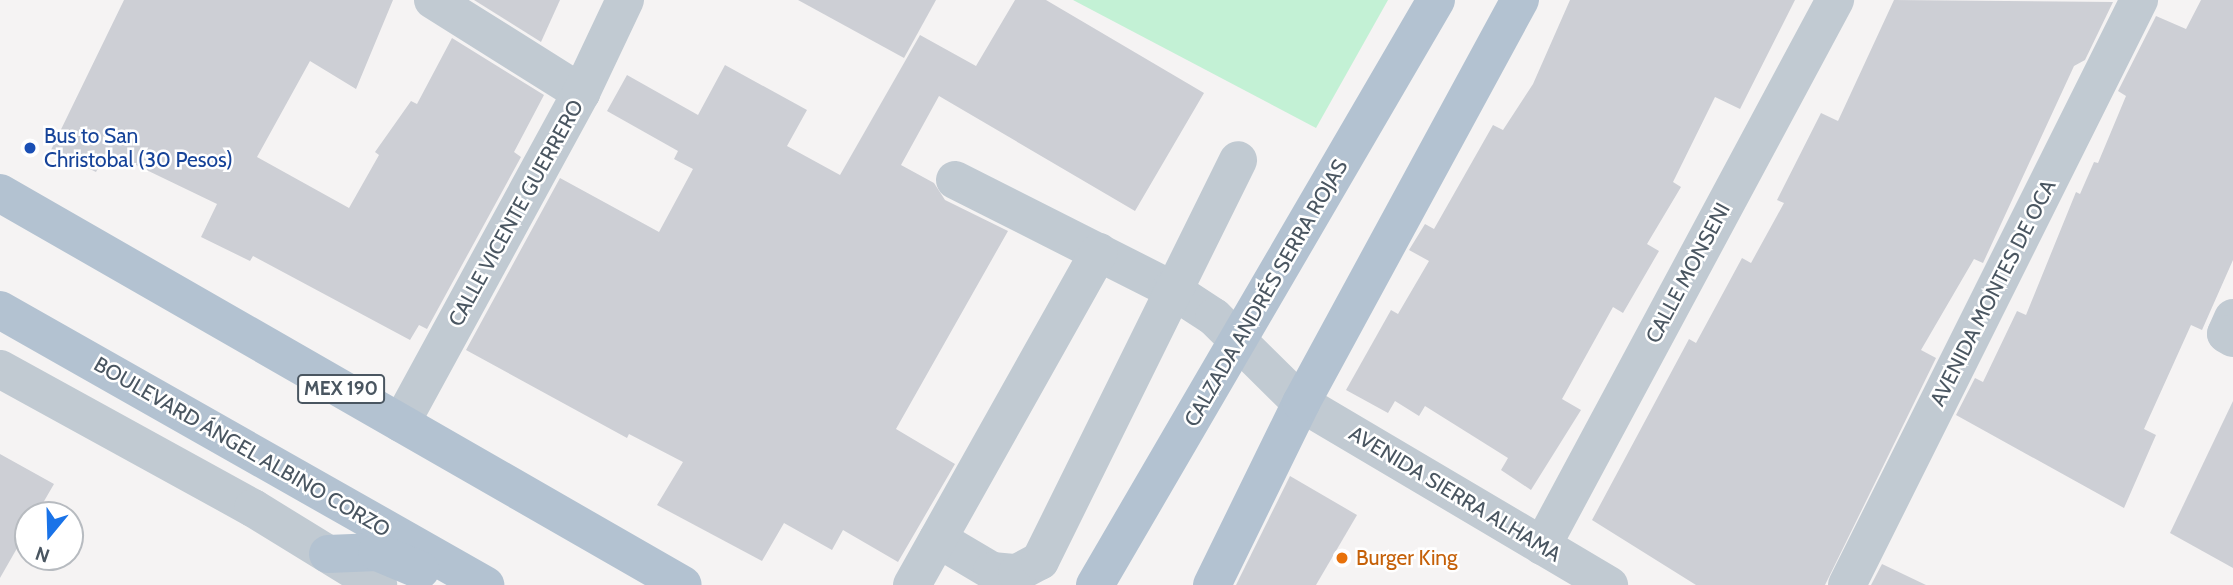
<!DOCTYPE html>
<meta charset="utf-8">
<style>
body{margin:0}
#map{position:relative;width:2233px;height:585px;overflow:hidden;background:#f5f3f3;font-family:Cabin,sans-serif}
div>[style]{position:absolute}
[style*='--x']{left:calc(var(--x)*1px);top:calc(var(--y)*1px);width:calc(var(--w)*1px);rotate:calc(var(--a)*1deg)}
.green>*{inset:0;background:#c3f1d5}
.building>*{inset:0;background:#cdcfd5}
.minor>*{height:38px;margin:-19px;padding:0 19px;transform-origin:19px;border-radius:19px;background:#c1cad2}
.major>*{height:38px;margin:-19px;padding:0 19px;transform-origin:19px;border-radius:19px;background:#b3c2d1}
.dots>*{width:19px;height:19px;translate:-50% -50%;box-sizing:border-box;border:4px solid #fff;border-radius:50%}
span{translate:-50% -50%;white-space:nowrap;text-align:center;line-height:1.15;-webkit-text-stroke:5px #fff;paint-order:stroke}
.shield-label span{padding:2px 5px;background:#fff;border:2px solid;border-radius:5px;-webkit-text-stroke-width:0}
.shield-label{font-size:19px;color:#4a5661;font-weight:700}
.transit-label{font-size:21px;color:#164399}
.left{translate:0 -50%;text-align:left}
.street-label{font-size:21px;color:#4a5661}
.food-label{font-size:21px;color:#c56008}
.north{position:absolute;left:14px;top:501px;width:70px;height:70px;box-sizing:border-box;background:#fff;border:2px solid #b7bbc0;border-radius:50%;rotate:199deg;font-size:19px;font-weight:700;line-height:28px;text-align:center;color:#4a5661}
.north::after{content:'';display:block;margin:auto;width:24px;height:32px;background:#1a73e8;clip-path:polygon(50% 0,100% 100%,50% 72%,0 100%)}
</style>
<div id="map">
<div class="green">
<i style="clip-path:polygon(1073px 0,1388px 0,1316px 128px)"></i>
</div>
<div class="building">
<i style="clip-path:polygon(124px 0,393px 0,356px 89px,310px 61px,257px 157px,349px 208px,379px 155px,375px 152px,411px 101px,417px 104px,452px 38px,544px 95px,514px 152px,521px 157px,427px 329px,419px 325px,410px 340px,253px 256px,250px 261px,201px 237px,217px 204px,107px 151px,96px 172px,51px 150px)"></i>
<i style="clip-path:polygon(474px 0,560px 0,541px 42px)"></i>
<i style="clip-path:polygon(798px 0,936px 0,904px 58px)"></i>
<i style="clip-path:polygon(1015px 0,1046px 0,1204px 93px,1135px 211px,939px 96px,901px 165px,934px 183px,945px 200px,1008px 231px,896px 429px,955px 464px,898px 562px,843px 530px,832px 550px,784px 523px,762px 561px,657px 505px,683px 462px,629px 434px,627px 438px,466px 350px,560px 178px,659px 232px,693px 169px,674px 159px,678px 151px,607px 111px,627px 75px,698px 115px,725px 65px,807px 110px,787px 146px,840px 175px,920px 35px,976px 66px)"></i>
<i style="clip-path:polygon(1570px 0,1795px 0,1740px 109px,1715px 97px,1673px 182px,1681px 187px,1647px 244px,1659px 251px,1623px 313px,1613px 307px,1562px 399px,1581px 410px,1531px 490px,1501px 470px,1508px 458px,1425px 406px,1419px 416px,1395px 401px,1388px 413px,1346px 390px,1391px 310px,1398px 314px,1429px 261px,1409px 250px,1425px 224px,1434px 229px,1493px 125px,1503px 130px,1533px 84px)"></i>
<i style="clip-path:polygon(1894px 0,2113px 2px,2085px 60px,2074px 66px,1983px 263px,1974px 259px,1921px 350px,1936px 358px,1825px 585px,1696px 585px,1592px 520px,1689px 339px,1696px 343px,1742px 258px,1751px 263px,1784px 203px,1777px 200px,1821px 113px,1838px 121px)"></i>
<i style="clip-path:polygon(2201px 0,2233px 0,2233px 260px,2202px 330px,2191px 325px,2144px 429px,2156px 435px,2124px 508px,1956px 415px,1975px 378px,1983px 382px,2017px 311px,2026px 315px,2076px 192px,2080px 194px,2094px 162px,2098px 163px,2126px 96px,2118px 91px,2153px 22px,2156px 16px,2186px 29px)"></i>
<i style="clip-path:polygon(2233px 401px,2233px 568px,2170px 533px)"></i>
<i style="clip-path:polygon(0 454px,54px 484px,36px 515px,28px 515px,28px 529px,0 578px)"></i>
<i style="clip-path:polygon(1290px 476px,1357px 515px,1316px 585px,1236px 585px)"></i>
<i style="clip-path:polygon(1882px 564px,1926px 585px,1871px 585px)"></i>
</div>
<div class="minor">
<i style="--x:433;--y:0;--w:175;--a:32.1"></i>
<i style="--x:955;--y:180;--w:242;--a:26.8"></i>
<i style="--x:1171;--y:289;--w:51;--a:33.1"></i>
<i style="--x:1214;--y:317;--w:122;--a:44.7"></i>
<i style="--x:1301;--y:403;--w:358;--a:30.6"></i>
<i style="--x:2233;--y:318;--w:17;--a:114"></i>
<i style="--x:2226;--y:334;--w:8;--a:30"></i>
<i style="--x:0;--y:369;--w:289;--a:28.8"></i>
<i style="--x:253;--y:508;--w:147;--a:31.6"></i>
<i style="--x:401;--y:423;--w:376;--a:-61.4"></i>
<i style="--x:581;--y:93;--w:103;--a:-64.7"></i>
<i style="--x:938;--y:539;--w:63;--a:30.7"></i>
<i style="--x:992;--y:571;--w:25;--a:5"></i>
<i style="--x:1017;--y:573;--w:26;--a:-28"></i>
<i style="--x:1040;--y:561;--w:447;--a:-63.7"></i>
<i style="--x:1542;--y:546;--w:620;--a:-61.78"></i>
<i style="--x:912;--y:585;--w:382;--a:-60.7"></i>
<i style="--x:1847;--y:585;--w:654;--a:-63.47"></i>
</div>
<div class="major">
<i style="--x:0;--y:193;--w:787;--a:29.85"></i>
<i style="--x:0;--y:310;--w:558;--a:29.55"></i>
<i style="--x:328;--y:554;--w:49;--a:-2.3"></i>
<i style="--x:377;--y:552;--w:47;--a:22.7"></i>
<i style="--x:1095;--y:585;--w:677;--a:-59.76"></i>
<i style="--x:1212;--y:585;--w:203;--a:-63.9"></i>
<i style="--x:1301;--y:403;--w:459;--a:-61.5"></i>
</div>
<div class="dots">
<i style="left:30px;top:148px;background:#1a4fb4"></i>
<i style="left:1342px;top:558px;background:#e8710a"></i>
</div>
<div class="shield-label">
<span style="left:341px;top:389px">MEX 190</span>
</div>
<div class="transit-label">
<span class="left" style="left:44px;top:148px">Bus to San<br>Christobal (30 Pesos)</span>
</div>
<div class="street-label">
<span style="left:516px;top:213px;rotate:-61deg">CALLE VICENTE GUERRERO</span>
<span style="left:1688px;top:273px;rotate:-62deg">CALLE MONSENI</span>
<span style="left:1266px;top:293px;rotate:-60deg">CALZADA ANDRÉS SERRA ROJAS</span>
<span style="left:1993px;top:293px;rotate:-63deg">AVENIDA MONTES DE OCA</span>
<span style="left:242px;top:447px;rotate:30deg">BOULEVARD ÁNGEL ALBINO CORZO</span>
<span style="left:1455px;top:494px;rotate:31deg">AVENIDA SIERRA ALHAMA</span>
</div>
<div class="food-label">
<span class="left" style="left:1356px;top:558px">Burger King</span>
</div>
<div class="north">N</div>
</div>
